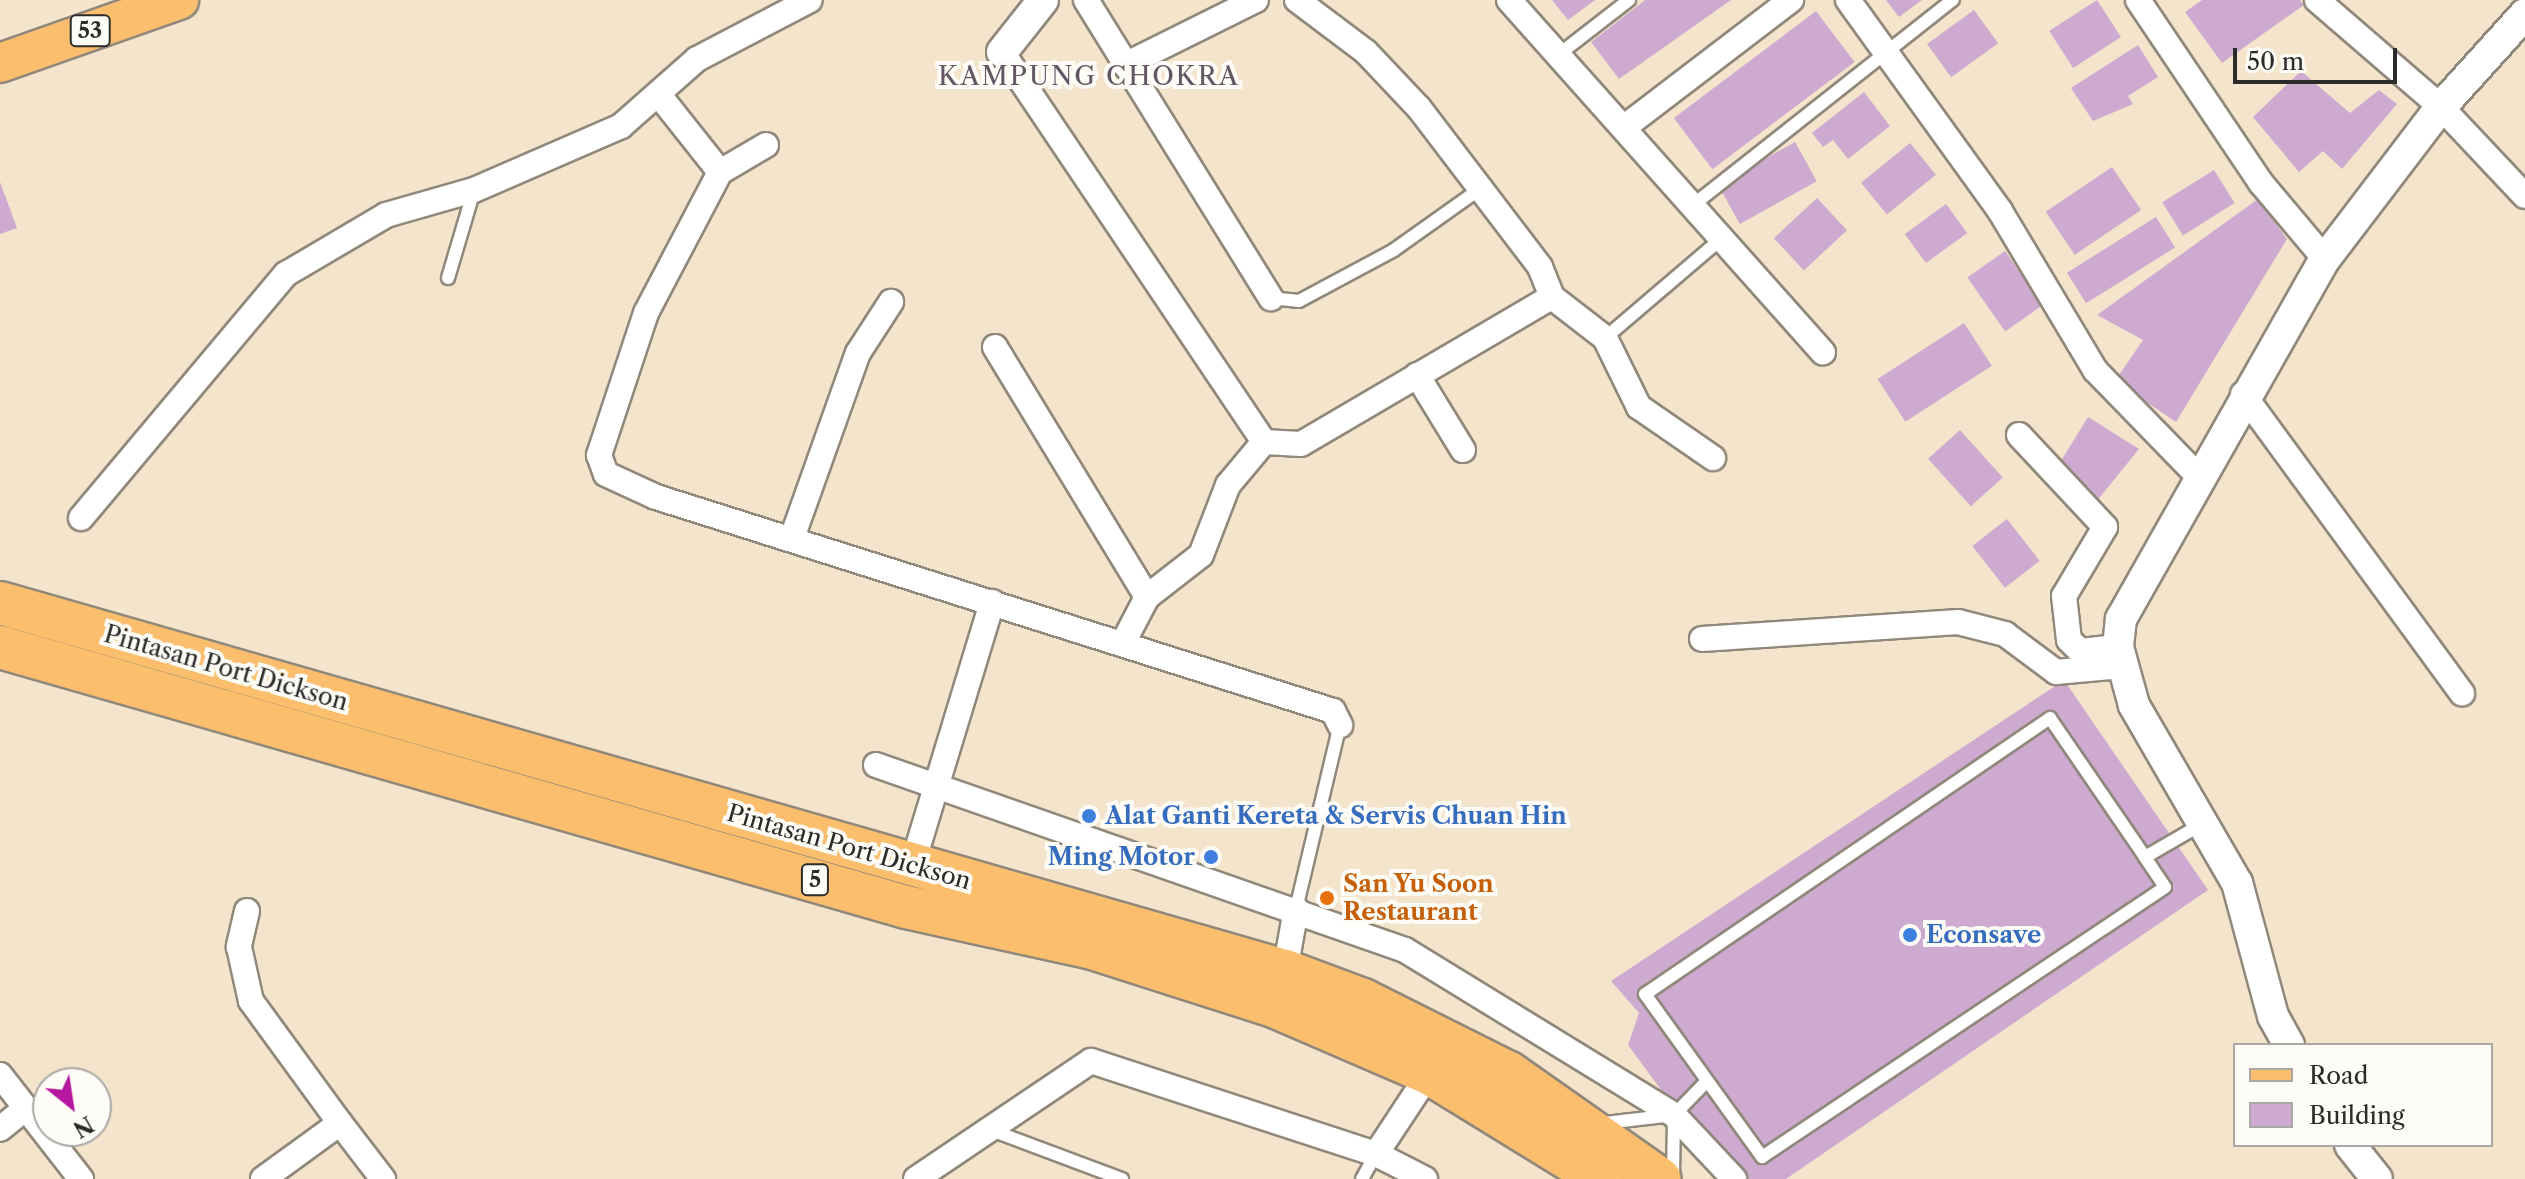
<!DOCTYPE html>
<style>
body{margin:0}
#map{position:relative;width:2525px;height:1179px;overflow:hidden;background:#f4e4cb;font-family:"Libre Caslon Text",serif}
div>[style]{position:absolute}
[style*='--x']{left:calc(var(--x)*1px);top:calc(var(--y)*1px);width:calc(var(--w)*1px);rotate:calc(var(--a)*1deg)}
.building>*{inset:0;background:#ceaad0;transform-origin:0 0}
.roads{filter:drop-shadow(2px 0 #90887b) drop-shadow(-2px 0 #90887b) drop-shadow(0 2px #90887b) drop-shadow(0 -2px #90887b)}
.service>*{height:12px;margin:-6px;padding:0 6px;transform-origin:6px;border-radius:6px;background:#fff}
.minor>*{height:24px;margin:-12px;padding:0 12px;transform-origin:12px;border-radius:12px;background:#fff}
.tertiary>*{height:30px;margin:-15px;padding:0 15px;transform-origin:15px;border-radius:15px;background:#fff}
.primary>*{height:38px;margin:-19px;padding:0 19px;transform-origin:19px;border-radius:19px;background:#fabe6d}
.trunk>*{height:42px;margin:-21px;padding:0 21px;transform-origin:21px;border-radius:21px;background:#fabe6d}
.dots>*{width:22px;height:22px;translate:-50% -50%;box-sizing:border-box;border:4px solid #fdfcf7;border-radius:50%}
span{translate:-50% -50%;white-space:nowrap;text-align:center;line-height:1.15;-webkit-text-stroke:8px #fdfcf7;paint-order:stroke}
.shield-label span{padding:2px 6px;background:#fdfcf7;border:2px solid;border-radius:6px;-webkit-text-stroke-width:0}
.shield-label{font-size:22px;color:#2b2b2b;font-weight:700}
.street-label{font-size:24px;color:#2b2b2b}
.shop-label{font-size:24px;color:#366cbe;font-weight:700}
.left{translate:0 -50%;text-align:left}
.right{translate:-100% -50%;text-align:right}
.food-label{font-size:24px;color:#c56008;font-weight:700}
.neighbourhood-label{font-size:26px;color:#645765;letter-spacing:2px}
.legend{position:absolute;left:2233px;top:1043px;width:260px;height:104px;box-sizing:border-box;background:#fdfcf7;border:2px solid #a9a8a5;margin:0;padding:10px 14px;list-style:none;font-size:24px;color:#2b2b2b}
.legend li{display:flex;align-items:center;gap:16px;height:40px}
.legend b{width:40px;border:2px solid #a9a8a5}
.north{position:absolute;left:32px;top:1067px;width:80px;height:80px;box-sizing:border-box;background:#fdfcf7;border:2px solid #a9a8a5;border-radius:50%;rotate:150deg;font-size:22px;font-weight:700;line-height:32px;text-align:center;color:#2b2b2b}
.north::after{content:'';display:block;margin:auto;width:28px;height:36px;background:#b5179e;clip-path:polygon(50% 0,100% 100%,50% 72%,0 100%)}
.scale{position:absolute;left:2233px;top:48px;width:164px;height:36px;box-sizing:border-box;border:4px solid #2b2b2b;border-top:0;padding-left:10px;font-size:24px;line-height:28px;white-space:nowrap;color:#2b2b2b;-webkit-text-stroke:6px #fdfcf7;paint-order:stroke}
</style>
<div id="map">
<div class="building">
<i style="clip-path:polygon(1552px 0,1595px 0,1568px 20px)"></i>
<i style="clip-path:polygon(1645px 0,1731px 0,1619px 79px,1591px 42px)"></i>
<i style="clip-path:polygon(1886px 0,1922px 0,1899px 17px)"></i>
<i style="left:2097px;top:0;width:44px;height:57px;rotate:57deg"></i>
<i style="clip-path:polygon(2202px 0,2300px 0,2304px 5px,2222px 63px,2185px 12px)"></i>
<i style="left:1974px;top:10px;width:41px;height:58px;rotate:54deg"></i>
<i style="left:1816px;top:11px;width:64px;height:178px;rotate:53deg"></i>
<i style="clip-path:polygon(2138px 45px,2158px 77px,2128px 96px,2133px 104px,2093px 121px,2071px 88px)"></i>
<i style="clip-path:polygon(2301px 71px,2350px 113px,2379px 90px,2397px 104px,2342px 169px,2323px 151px,2299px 172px,2253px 117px)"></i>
<i style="clip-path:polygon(1864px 92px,1890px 126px,1848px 159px,1833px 140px,1823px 147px,1812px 133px)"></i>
<i style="left:1795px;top:142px;width:45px;height:88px;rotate:61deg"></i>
<i style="left:1910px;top:143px;width:41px;height:63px;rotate:51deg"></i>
<i style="left:2112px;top:167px;width:52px;height:80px;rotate:56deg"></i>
<i style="left:2214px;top:170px;width:39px;height:61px;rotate:58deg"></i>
<i style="clip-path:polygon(0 182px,17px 228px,0 234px)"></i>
<i style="left:1817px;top:198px;width:44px;height:59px;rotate:47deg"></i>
<i style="clip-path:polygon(2258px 199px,2287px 239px,2176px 422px,2115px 381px,2143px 340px,2097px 315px)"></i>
<i style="left:1946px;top:204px;width:36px;height:51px;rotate:54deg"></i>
<i style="left:2156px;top:217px;width:36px;height:105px;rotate:58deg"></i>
<i style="left:2005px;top:251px;width:66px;height:46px;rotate:55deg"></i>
<i style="left:1964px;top:323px;width:51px;height:103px;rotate:57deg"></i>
<i style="clip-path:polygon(2088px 417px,2139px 449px,2096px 502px,2059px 464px)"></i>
<i style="left:1960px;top:430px;width:64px;height:43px;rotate:48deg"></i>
<i style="left:2007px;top:519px;width:53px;height:44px;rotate:52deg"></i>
<i style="clip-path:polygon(2064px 680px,2208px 890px,1786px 1179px,1727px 1179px,1628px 1045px,1639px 1013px,1611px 981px)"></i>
</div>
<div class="roads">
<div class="service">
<i style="--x:1558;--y:55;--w:90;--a:-37.8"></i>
<i style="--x:1693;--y:205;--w:331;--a:-38.3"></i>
<i style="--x:448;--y:278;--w:92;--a:-73.5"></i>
<i style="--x:1271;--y:298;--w:28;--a:6"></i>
<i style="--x:1299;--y:301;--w:108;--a:-28.2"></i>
<i style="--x:1394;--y:250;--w:102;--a:-35.4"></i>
<i style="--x:1605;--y:338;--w:154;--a:-40.5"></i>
<i style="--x:2145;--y:857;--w:168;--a:-124.4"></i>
<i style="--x:2050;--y:718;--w:490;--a:145.7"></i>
<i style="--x:1645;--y:994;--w:201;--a:54.3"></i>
<i style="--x:1762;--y:1157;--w:485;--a:-33.8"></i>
<i style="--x:2165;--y:887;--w:36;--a:-124"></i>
<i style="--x:2145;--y:857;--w:68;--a:-30"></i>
<i style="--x:1296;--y:909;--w:189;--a:-76.6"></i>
<i style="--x:1605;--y:1123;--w:69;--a:-6.6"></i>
<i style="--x:1674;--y:1115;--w:47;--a:-45.9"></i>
<i style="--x:991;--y:1130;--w:140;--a:20.5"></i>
<i style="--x:1673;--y:1175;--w:60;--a:-89"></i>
<i style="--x:1362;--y:1179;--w:29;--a:-61"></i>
</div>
<div class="minor">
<i style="--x:1086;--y:0;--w:351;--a:58.2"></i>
<i style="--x:1297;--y:0;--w:86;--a:37"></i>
<i style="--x:1366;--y:52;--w:77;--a:46.6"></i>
<i style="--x:1419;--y:108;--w:200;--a:52.7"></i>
<i style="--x:1540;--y:267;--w:32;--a:68"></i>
<i style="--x:1552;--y:297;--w:67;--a:37.7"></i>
<i style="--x:1605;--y:338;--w:77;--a:63.8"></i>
<i style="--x:1639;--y:407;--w:90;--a:34.6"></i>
<i style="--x:1509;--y:0;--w:472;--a:48.3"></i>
<i style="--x:1848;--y:0;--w:260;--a:54.2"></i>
<i style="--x:2000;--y:211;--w:185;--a:59.1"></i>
<i style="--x:2095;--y:370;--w:146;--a:45.8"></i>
<i style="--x:2138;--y:0;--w:220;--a:56.1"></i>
<i style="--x:2261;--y:183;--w:99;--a:49.9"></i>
<i style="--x:2317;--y:0;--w:164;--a:40.8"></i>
<i style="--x:2441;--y:107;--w:122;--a:46.7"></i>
<i style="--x:1002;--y:52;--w:470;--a:56.1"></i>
<i style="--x:1264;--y:442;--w:37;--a:3"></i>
<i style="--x:1301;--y:444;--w:291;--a:-30.4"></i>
<i style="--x:1125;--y:65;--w:146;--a:-26.4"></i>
<i style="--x:659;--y:95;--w:98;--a:51.6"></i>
<i style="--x:1626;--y:126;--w:208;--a:-37.4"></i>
<i style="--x:766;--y:145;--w:53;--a:149.6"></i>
<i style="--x:720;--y:172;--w:159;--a:117.7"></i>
<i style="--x:646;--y:313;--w:150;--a:108.3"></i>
<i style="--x:599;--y:455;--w:20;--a:70"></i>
<i style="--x:606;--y:474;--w:55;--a:24.7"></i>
<i style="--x:656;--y:497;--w:710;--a:17.54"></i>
<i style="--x:1333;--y:711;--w:16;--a:63"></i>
<i style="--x:995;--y:347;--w:293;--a:58.7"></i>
<i style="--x:1417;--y:375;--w:88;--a:58.5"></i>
<i style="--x:2243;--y:394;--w:371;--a:53.8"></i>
<i style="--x:2019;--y:435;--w:126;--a:46.9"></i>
<i style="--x:2105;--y:527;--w:80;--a:120.7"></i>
<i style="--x:2064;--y:596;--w:44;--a:83.5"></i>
<i style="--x:2069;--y:640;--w:16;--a:45"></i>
<i style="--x:2080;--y:651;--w:38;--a:-6"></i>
<i style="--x:81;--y:518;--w:319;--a:-50"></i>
<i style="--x:286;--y:274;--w:116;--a:-30.5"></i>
<i style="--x:386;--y:215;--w:91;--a:-15.9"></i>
<i style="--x:474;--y:190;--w:160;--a:-23.5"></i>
<i style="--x:621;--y:126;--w:101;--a:-41.4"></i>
<i style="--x:697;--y:59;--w:127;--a:-27.6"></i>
<i style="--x:792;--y:538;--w:196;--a:-70.4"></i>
<i style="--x:858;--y:353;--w:61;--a:-57.1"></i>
<i style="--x:1702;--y:639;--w:257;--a:-3.8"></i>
<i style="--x:1958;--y:622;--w:49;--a:14.3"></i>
<i style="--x:2005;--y:634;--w:64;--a:36.7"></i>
<i style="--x:2056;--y:672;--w:66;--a:-5.2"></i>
<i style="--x:1124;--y:641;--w:50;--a:-62.4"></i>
<i style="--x:1147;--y:597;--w:68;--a:-37.9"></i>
<i style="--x:1201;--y:555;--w:75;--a:-68.9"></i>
<i style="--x:1228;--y:485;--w:56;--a:-50.1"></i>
<i style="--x:876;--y:765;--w:560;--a:19.28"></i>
<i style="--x:1405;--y:950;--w:316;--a:31.5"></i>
<i style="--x:1674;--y:1115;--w:88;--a:46.8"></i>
<i style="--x:912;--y:866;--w:276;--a:-73.1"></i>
<i style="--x:247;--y:911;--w:37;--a:103"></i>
<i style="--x:239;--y:947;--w:55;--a:77.5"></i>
<i style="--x:251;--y:1001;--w:151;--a:53.9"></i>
<i style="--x:1285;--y:971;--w:63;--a:-79.9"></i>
<i style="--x:0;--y:1075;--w:132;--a:52.1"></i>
<i style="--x:0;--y:1129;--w:33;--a:-39"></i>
<i style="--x:1376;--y:1154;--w:105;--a:-56.6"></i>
<i style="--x:263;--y:1179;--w:95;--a:-36"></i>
<i style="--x:340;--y:1123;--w:71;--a:52.5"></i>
<i style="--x:916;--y:1179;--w:211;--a:-34"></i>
<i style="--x:1091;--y:1061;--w:300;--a:18.1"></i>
<i style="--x:1376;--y:1154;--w:55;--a:27"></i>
</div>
<div class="tertiary">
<i style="--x:1002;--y:52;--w:66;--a:-51.7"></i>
<i style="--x:2289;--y:1045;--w:33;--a:-119"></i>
<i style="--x:2273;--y:1016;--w:138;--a:-105.1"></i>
<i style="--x:2237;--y:883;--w:206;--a:-120.1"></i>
<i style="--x:2134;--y:705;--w:60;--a:-105.4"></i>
<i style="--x:2118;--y:647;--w:28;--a:-84"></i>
<i style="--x:2121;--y:619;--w:414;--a:-60.5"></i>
<i style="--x:2325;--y:259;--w:191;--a:-52.7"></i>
<i style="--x:2441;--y:107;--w:125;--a:-47.9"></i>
<i style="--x:2350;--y:1145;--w:43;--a:51.5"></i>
</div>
<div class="primary">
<i style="--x:0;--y:63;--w:190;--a:-19.4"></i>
</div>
<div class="trunk">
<i style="--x:0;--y:603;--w:1337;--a:15.98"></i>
<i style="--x:1285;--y:971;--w:83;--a:20.4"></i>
<i style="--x:1363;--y:1000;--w:163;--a:26.6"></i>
<i style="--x:1509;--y:1073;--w:184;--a:35.1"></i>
<i style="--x:0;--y:647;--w:943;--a:16.01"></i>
<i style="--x:906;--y:907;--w:190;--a:12.4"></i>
<i style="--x:1092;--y:948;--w:191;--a:17.7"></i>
<i style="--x:1274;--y:1006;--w:171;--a:23.4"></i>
<i style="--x:1431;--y:1074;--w:201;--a:31.6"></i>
</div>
</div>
<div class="dots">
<i style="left:1089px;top:816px;background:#3f7fe0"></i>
<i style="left:1211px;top:857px;background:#3f7fe0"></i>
<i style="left:1327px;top:898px;background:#e8710a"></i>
<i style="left:1910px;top:935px;background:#3f7fe0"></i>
</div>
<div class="shield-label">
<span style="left:90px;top:31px">53</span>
<span style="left:815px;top:880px">5</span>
</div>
<div class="street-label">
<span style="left:226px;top:668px;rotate:16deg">Pintasan Port Dickson</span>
<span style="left:849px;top:847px;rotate:16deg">Pintasan Port Dickson</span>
</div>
<div class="shop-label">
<span class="left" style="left:1105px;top:816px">Alat Ganti Kereta &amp; Servis Chuan Hin</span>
<span class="right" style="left:1195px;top:857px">Ming Motor</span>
<span class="left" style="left:1926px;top:935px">Econsave</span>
</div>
<div class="food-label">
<span class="left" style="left:1343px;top:898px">San Yu Soon<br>Restaurant</span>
</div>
<div class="neighbourhood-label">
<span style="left:1089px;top:77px">KAMPUNG CHOKRA</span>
</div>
<ul class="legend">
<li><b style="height:10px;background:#fabe6d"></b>Road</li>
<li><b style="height:22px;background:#ceaad0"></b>Building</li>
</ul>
<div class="north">N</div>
<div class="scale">50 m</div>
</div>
